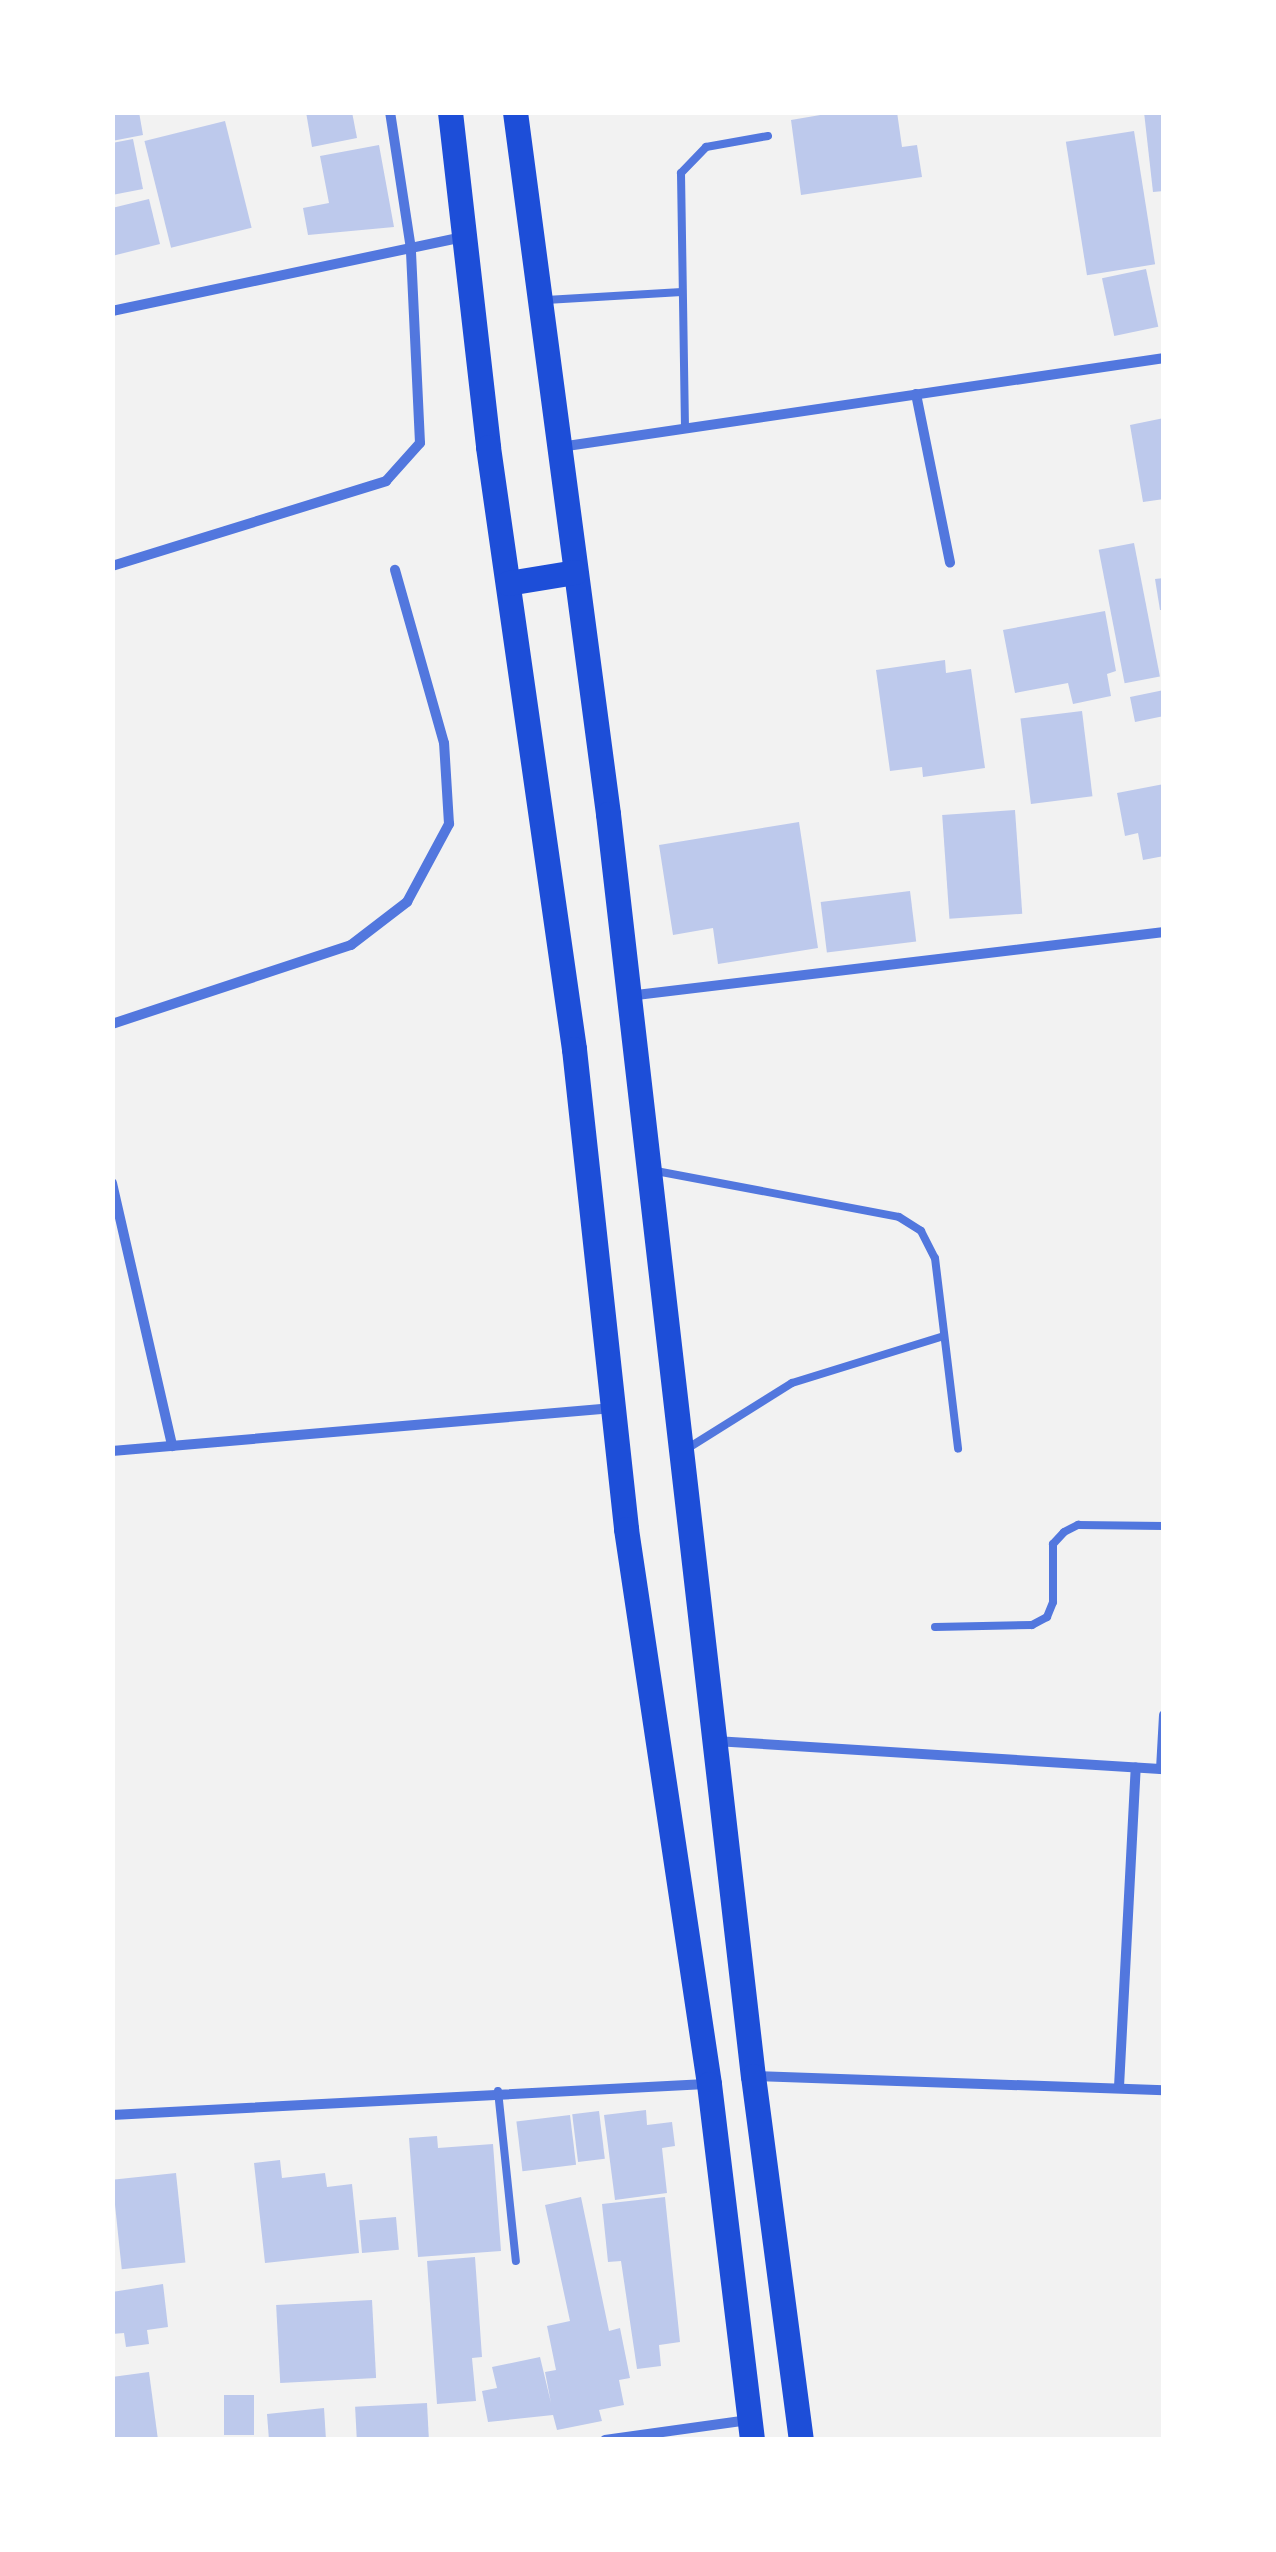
<!DOCTYPE html>
<style>
body{margin:0}
#map{position:relative;width:1276px;height:2552px;overflow:hidden;background:#f2f2f2;font-family:"IBM Plex Serif",serif}
div>[style]{position:absolute}
[style*='--x']{left:calc(var(--x)*1px);top:calc(var(--y)*1px);width:calc(var(--w)*1px);rotate:calc(var(--a)*1deg)}
.building>*{inset:0;background:#bdc9ec;transform-origin:0 0}
.service>*{height:8px;margin:-4px;padding:0 4px;transform-origin:4px;border-radius:4px;background:#5277de}
.minor>*{height:10px;margin:-5px;padding:0 5px;transform-origin:5px;border-radius:5px;background:#5277de}
.primary>*{height:25px;margin:-12.5px;padding:0 12.5px;transform-origin:12.5px;border-radius:12.5px;background:#1d4ed8}
span{translate:-50% -50%;white-space:nowrap;text-align:center;line-height:1.15;-webkit-text-stroke:8px #fff;paint-order:stroke}
.frame{position:absolute;inset:0;border:115px solid #fff;pointer-events:none}
</style>
<div id="map">
<div class="building">
<i style="clip-path:polygon(112px 112px,139px 112px,143px 135px,112px 141px)"></i>
<i style="clip-path:polygon(306px 112px,352px 112px,357px 138px,312px 147px)"></i>
<i style="clip-path:polygon(838px 112px,897px 112px,902px 147px,917px 145px,922px 177px,801px 195px,791px 120px)"></i>
<i style="clip-path:polygon(1144px 112px,1164px 112px,1164px 191px,1153px 192px)"></i>
<i style="left:225px;top:121px;width:110px;height:83px;rotate:76deg"></i>
<i style="left:1134px;top:131px;width:135px;height:69px;rotate:81deg"></i>
<i style="clip-path:polygon(133px 139px,143px 189px,112px 195px,112px 143px)"></i>
<i style="clip-path:polygon(379px 145px,394px 227px,308px 235px,303px 208px,329px 203px,320px 156px)"></i>
<i style="clip-path:polygon(149px 199px,160px 244px,112px 256px,112px 208px)"></i>
<i style="left:1146px;top:269px;width:59px;height:45px;rotate:78deg"></i>
<i style="clip-path:polygon(1164px 418px,1164px 499px,1143px 502px,1130px 425px)"></i>
<i style="left:1134px;top:543px;width:136px;height:36px;rotate:79deg"></i>
<i style="clip-path:polygon(1164px 578px,1164px 610px,1160px 610px,1155px 579px)"></i>
<i style="clip-path:polygon(1105px 611px,1116px 671px,1107px 674px,1111px 696px,1073px 704px,1068px 683px,1015px 693px,1003px 630px)"></i>
<i style="clip-path:polygon(945px 660px,946px 673px,971px 669px,985px 768px,923px 777px,922px 767px,890px 771px,876px 670px)"></i>
<i style="clip-path:polygon(1164px 690px,1164px 716px,1135px 722px,1130px 697px)"></i>
<i style="left:1082px;top:711px;width:86px;height:62px;rotate:83deg"></i>
<i style="clip-path:polygon(1164px 784px,1164px 856px,1143px 860px,1138px 833px,1125px 836px,1117px 793px)"></i>
<i style="left:1015px;top:810px;width:104px;height:73px;rotate:86deg"></i>
<i style="clip-path:polygon(799px 822px,818px 948px,718px 964px,713px 928px,673px 935px,659px 845px)"></i>
<i style="left:910px;top:891px;width:51px;height:90px;rotate:83deg"></i>
<i style="clip-path:polygon(646px 2110px,647px 2125px,672px 2122px,675px 2146px,662px 2148px,667px 2193px,615px 2200px,604px 2115px)"></i>
<i style="left:599px;top:2111px;width:48px;height:27px;rotate:83deg"></i>
<i style="left:570px;top:2115px;width:50px;height:54px;rotate:83deg"></i>
<i style="clip-path:polygon(437px 2136px,438px 2148px,493px 2144px,501px 2251px,418px 2257px,409px 2138px)"></i>
<i style="clip-path:polygon(280px 2160px,282px 2178px,325px 2173px,327px 2187px,352px 2184px,359px 2253px,265px 2263px,254px 2163px)"></i>
<i style="left:176px;top:2173px;width:90px;height:64px;rotate:84deg"></i>
<i style="clip-path:polygon(581px 2197px,609px 2331px,620px 2328px,630px 2378px,619px 2380px,624px 2405px,599px 2410px,602px 2421px,557px 2430px,553px 2415px,488px 2422px,482px 2391px,497px 2388px,492px 2367px,540px 2357px,551px 2403px,545px 2372px,556px 2370px,547px 2326px,570px 2321px,545px 2205px)"></i>
<i style="clip-path:polygon(665px 2197px,680px 2342px,659px 2345px,661px 2366px,637px 2369px,621px 2261px,608px 2262px,602px 2204px)"></i>
<i style="left:396px;top:2217px;width:33px;height:37px;rotate:85deg"></i>
<i style="clip-path:polygon(475px 2257px,482px 2357px,472px 2358px,476px 2401px,437px 2404px,427px 2261px)"></i>
<i style="clip-path:polygon(163px 2284px,168px 2327px,147px 2330px,149px 2344px,126px 2347px,124px 2333px,112px 2334px,112px 2292px)"></i>
<i style="left:372px;top:2300px;width:78px;height:96px;rotate:87deg"></i>
<i style="clip-path:polygon(149px 2372px,158px 2440px,112px 2440px,112px 2377px)"></i>
<i style="left:224px;top:2395px;width:30px;height:40px"></i>
<i style="left:427px;top:2403px;width:37px;height:72px;rotate:87deg"></i>
<i style="clip-path:polygon(324px 2408px,326px 2440px,269px 2440px,267px 2414px)"></i>
</div>
<div class="service">
<i style="--x:546;--y:300;--w:136;--a:-3.4"></i>
<i style="--x:685;--y:428;--w:255;--a:-90.9"></i>
<i style="--x:681;--y:173;--w:36;--a:-46"></i>
<i style="--x:706;--y:147;--w:63;--a:-10.1"></i>
<i style="--x:656;--y:1171;--w:247;--a:10.7"></i>
<i style="--x:899;--y:1217;--w:26;--a:32"></i>
<i style="--x:921;--y:1231;--w:30;--a:63"></i>
<i style="--x:935;--y:1258;--w:192;--a:83.1"></i>
<i style="--x:685;--y:1450;--w:126;--a:-32.1"></i>
<i style="--x:792;--y:1383;--w:159;--a:-17.2"></i>
<i style="--x:935;--y:1627;--w:97;--a:-1.2"></i>
<i style="--x:1032;--y:1625;--w:17;--a:-28"></i>
<i style="--x:1047;--y:1617;--w:16;--a:-68"></i>
<i style="--x:1053;--y:1602;--w:58;--a:-90"></i>
<i style="--x:1053;--y:1544;--w:16;--a:-47"></i>
<i style="--x:1064;--y:1532;--w:16;--a:-27"></i>
<i style="--x:1078;--y:1525;--w:86;--a:0.7"></i>
<i style="--x:498;--y:2091;--w:171;--a:84"></i>
</div>
<div class="minor">
<i style="--x:112;--y:311;--w:360;--a:-11.9"></i>
<i style="--x:916;--y:394;--w:172;--a:78.6"></i>
<i style="--x:560;--y:447;--w:611;--a:-8.38"></i>
<i style="--x:112;--y:566;--w:287;--a:-17.2"></i>
<i style="--x:386;--y:481;--w:51;--a:-48.2"></i>
<i style="--x:420;--y:443;--w:194;--a:-92.7"></i>
<i style="--x:411;--y:249;--w:139;--a:-98.7"></i>
<i style="--x:628;--y:996;--w:540;--a:-6.81"></i>
<i style="--x:112;--y:1024;--w:252;--a:-18.3"></i>
<i style="--x:351;--y:945;--w:71;--a:-37.5"></i>
<i style="--x:407;--y:902;--w:89;--a:-61.7"></i>
<i style="--x:449;--y:824;--w:81;--a:-93.5"></i>
<i style="--x:444;--y:743;--w:180;--a:-105.8"></i>
<i style="--x:112;--y:1183;--w:270;--a:77.1"></i>
<i style="--x:112;--y:1451;--w:500;--a:-4.9"></i>
<i style="--x:715;--y:1741;--w:450;--a:3.6"></i>
<i style="--x:1161;--y:1769;--w:54;--a:-86.8"></i>
<i style="--x:755;--y:2076;--w:409;--a:2"></i>
<i style="--x:1119;--y:2087;--w:320;--a:-87"></i>
<i style="--x:112;--y:2115;--w:595;--a:-2.99"></i>
<i style="--x:605;--y:2440;--w:145;--a:-7.9"></i>
</div>
<div class="primary">
<i style="--x:450;--y:112;--w:337;--a:83.5"></i>
<i style="--x:488;--y:447;--w:608;--a:81.87"></i>
<i style="--x:574;--y:1049;--w:483;--a:83.8"></i>
<i style="--x:626;--y:1529;--w:561;--a:81.49"></i>
<i style="--x:709;--y:2084;--w:359;--a:83.1"></i>
<i style="--x:515;--y:112;--w:708;--a:82.45"></i>
<i style="--x:608;--y:814;--w:1270;--a:83.45"></i>
<i style="--x:753;--y:2076;--w:367;--a:82.5"></i>
<i style="--x:508;--y:583;--w:68;--a:-9.3"></i>
</div>
<div class="frame"></div>
</div>
